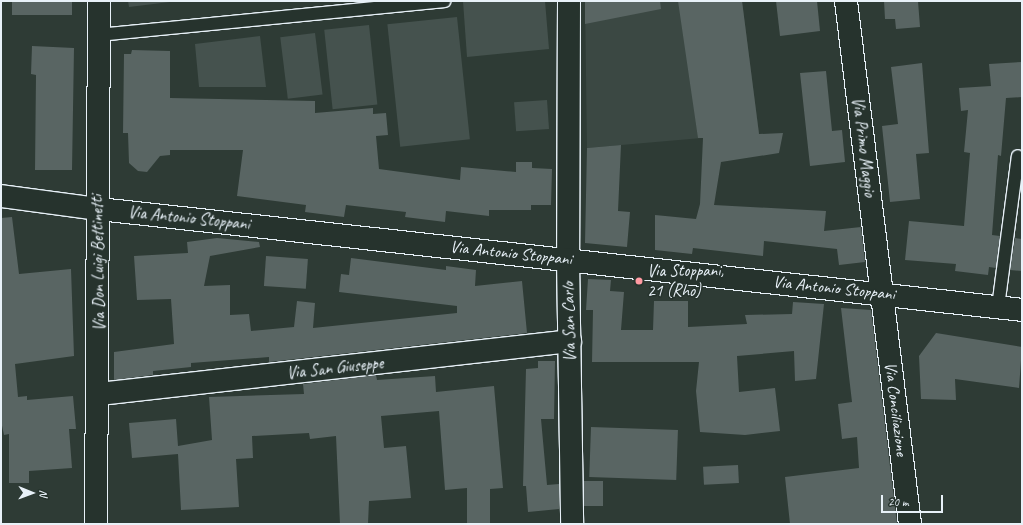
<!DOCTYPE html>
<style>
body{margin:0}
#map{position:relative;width:1023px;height:525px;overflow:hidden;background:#2e3b35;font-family:Caveat,sans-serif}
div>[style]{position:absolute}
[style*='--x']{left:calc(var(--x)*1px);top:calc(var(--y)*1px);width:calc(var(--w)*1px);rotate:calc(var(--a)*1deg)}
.built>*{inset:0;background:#3b4843}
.green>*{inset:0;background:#45524e;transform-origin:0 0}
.building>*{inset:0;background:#596563;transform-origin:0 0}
.roads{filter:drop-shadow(1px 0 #e8f1f8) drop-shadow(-1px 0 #e8f1f8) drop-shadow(0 1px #e8f1f8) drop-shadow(0 -1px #e8f1f8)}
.service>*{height:12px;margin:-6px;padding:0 6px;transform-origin:6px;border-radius:6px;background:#26332d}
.minor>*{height:22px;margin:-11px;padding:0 11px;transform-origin:11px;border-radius:11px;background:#26332d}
.dots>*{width:11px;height:11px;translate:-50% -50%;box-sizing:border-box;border:2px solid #26332d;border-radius:50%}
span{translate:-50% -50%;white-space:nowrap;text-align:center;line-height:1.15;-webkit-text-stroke:3px #26332d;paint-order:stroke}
.street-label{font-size:17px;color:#e8f1f8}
.poi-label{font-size:17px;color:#e8f1f8}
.left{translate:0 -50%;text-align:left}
.frame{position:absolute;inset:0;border:2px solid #e8f1f8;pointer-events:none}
.north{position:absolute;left:12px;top:473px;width:40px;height:40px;-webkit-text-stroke:3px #26332d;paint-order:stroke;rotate:91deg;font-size:11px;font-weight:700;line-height:16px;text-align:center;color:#e8f1f8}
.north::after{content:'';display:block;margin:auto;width:14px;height:18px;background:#e8f1f8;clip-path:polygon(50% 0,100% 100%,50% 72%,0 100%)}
.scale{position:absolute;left:881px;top:495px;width:62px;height:18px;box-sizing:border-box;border:2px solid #e8f1f8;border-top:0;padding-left:5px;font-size:12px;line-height:14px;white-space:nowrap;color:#e8f1f8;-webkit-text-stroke:3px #26332d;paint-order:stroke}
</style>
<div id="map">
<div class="built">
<i style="clip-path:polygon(585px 1px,742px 1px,759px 133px,587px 148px)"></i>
</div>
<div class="green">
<i style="clip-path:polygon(128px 1px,178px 1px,129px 7px)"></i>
<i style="clip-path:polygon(463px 1px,545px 1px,549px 49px,467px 57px)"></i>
<i style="left:457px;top:17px;width:123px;height:70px;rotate:84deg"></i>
<i style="left:369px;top:25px;width:80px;height:45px;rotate:84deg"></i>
<i style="left:315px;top:33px;width:62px;height:35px;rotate:83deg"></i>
<i style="clip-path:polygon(260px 36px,266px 87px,199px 87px,195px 44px)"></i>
<i style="left:547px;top:100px;width:29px;height:33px;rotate:86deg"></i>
</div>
<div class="building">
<i style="left:12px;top:1px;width:60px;height:14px"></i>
<i style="clip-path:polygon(585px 1px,660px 1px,661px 9px,585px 24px)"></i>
<i style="clip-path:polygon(678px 1px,742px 1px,759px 134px,783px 133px,779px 153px,721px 162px,714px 205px,826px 211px,824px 231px,861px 227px,865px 262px,839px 265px,837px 249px,764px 241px,763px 256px,693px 248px,692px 254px,655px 250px,655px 215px,696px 219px,700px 204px,703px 138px,698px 138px)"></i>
<i style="clip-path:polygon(776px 1px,817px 1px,820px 31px,780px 36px)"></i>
<i style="clip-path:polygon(884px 1px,918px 1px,920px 27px,896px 29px,895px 19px,885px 19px)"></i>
<i style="clip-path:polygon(32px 46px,74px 48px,72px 170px,35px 170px,36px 75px,31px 74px)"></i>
<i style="clip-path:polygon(132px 50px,170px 51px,170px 98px,315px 101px,315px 113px,373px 108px,373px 114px,386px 113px,388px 135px,376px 136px,379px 169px,460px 180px,461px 167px,516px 172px,516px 162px,532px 162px,532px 168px,552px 169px,551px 205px,531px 205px,531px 210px,489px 210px,489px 216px,446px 211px,445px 222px,405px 217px,406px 212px,346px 205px,344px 217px,305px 212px,306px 205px,237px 196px,243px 150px,170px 150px,170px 155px,160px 156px,147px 172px,138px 171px,129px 163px,128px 133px,123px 133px,124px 54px,131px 54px)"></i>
<i style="clip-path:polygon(1022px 62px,1022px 97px,1006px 98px,1001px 156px,998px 155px,992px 235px,1000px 236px,996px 268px,989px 267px,988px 275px,955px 271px,956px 264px,905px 260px,909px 221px,964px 226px,970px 153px,964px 152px,968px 110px,961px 111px,959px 88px,991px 86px,989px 64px)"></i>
<i style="clip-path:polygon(922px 63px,929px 153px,916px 154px,920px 199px,890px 202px,882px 126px,898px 124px,891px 67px)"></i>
<i style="clip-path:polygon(826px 71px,832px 131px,842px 130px,845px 162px,810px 166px,800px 73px)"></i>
<i style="clip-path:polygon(621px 145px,618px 211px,630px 212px,627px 247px,585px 243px,587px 148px)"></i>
<i style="clip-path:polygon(12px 217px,19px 274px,71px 269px,74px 356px,15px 364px,18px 397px,27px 396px,27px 400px,73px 396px,76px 429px,69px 429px,72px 468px,29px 471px,29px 483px,9px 483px,9px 434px,4px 435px,1px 421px,1px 218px)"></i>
<i style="clip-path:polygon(217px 238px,259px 242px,260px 247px,210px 256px,204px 286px,230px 285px,230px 315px,249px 314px,251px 331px,294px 327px,297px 301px,315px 303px,313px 328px,457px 313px,457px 306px,339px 292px,341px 274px,349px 275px,351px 258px,446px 270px,446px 266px,476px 270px,475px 286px,522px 281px,527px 333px,269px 362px,269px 357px,191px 363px,191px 367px,153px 371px,153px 375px,114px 380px,114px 352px,174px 344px,171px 299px,137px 300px,134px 256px,188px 253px,187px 242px)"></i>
<i style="clip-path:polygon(1015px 238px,1022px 239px,1022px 271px,1010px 270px)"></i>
<i style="left:266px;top:256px;width:42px;height:30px;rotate:4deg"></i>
<i style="clip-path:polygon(588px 279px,611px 280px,610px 291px,624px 292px,621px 330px,653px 330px,654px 301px,688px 301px,688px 327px,747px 324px,745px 315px,792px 314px,793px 302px,824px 304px,816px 379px,795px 381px,794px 351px,737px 356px,739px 392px,775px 388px,780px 431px,745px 435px,700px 432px,696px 391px,699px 362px,592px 362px,593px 310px,586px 310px)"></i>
<i style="clip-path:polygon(841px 308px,871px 310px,897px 524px,790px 524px,785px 477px,859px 468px,857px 437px,842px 439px,838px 404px,852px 402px)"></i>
<i style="clip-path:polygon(936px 333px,1022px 347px,1019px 388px,955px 379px,956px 400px,921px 399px,919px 356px)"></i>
<i style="clip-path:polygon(538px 361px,555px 361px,554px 419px,541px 419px,547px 485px,559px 484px,559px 509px,528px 512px,526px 486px,523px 486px,526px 369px,538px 368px)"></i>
<i style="clip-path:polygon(376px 375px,377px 380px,435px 376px,436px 392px,494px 386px,503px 488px,490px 489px,490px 524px,467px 524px,467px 488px,445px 490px,439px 411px,381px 416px,384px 448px,406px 446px,411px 498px,369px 501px,368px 524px,340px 524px,336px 436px,310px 439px,309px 433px,252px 436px,253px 458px,236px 459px,239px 507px,181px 510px,178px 454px,132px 458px,129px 423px,176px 419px,178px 446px,212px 440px,209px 397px,304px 394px,303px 384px)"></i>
<i style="left:591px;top:427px;width:87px;height:50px;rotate:2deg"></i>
<i style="left:738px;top:465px;width:18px;height:35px;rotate:87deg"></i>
<i style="left:603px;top:481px;width:25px;height:19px;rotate:90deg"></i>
</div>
<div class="roads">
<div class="service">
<i style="--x:99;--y:35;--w:347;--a:-5.6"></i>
<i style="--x:998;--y:307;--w:152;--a:-82.5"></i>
</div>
<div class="minor">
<i style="--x:569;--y:1;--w:258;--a:90.2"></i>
<i style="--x:568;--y:259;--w:265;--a:89.1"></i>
<i style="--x:846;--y:1;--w:527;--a:83.02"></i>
<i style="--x:1;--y:196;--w:99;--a:7.6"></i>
<i style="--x:99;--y:209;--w:929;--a:6.24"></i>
<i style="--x:99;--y:394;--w:474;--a:-6.4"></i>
<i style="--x:96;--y:524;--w:523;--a:-89.67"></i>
</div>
</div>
<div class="dots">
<i style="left:639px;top:281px;background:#ff9aa2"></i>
</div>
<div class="street-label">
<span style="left:864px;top:147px;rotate:83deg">Via Primo Maggio</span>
<span style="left:189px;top:218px;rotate:6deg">Via Antonio Stoppani</span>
<span style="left:511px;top:253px;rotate:6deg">Via Antonio Stoppani</span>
<span style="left:98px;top:263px;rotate:-91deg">Via Don Luigi Bettinetti</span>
<span style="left:834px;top:288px;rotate:6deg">Via Antonio Stoppani</span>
<span style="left:569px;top:322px;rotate:-91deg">Via San Carlo</span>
<span style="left:335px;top:368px;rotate:-6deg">Via San Giuseppe</span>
<span style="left:896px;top:409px;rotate:83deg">Via Conciliazione</span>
</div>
<div class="poi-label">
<span class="left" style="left:647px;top:281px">Via Stoppani,<br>21 (Rho)</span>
</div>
<div class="frame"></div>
<div class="north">N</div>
<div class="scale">20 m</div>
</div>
